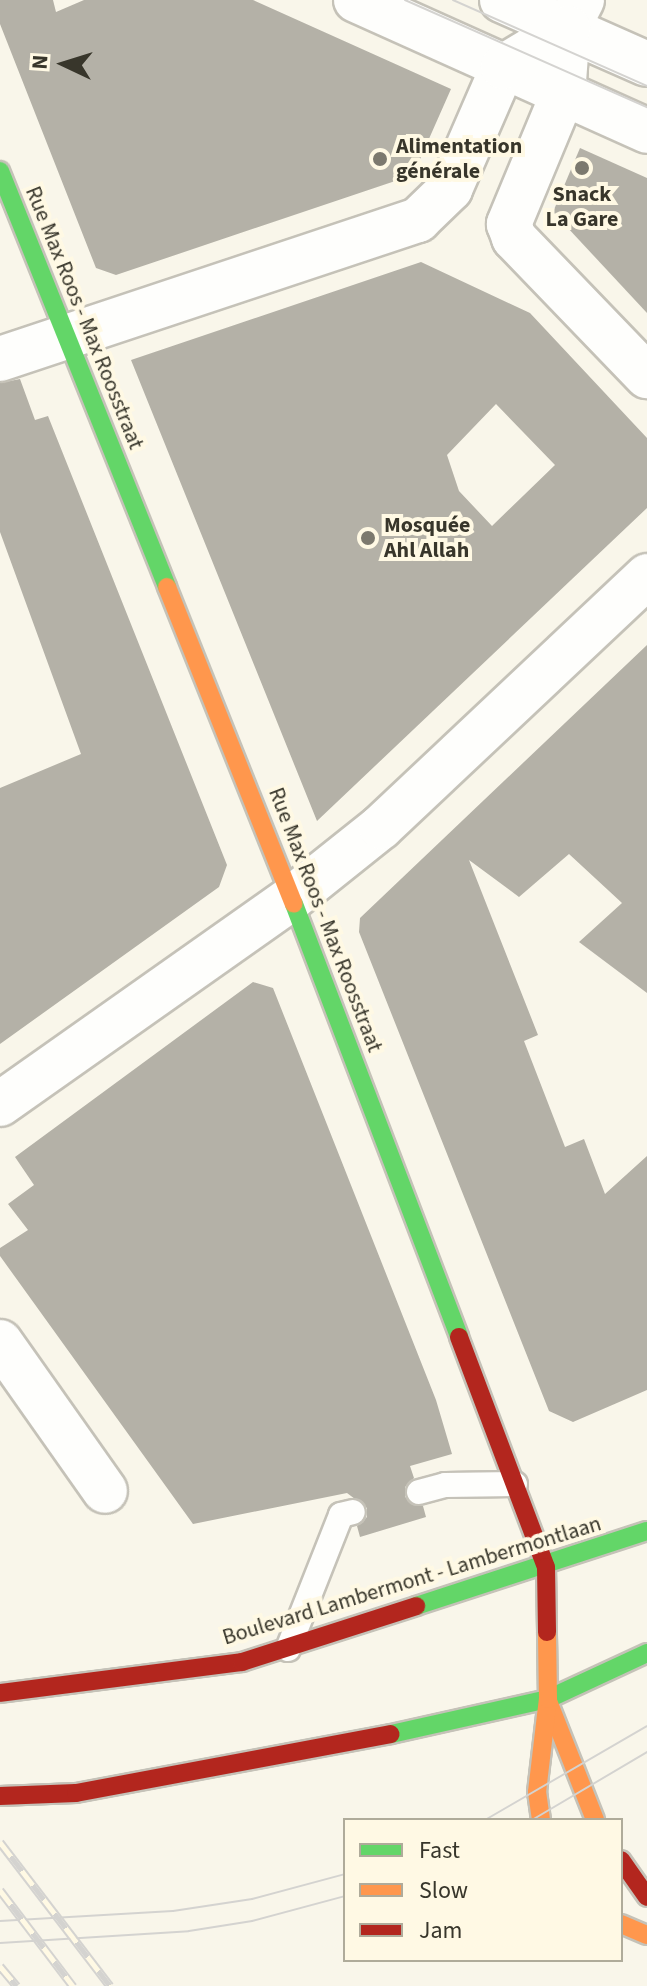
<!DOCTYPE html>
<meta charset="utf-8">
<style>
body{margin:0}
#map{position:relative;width:647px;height:1986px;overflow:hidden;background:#f9f6ea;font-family:"Source Sans 3",sans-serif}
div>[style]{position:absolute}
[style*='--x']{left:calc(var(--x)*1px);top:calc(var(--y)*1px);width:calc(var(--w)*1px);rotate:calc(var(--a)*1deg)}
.building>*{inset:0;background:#b4b1a7}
.roads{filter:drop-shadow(2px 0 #c5c2b8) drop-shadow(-2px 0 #c5c2b8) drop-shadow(0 2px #c5c2b8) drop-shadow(0 -2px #c5c2b8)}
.lane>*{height:24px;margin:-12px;padding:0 12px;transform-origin:12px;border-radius:12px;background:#fefefc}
.street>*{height:44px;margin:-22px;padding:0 22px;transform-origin:22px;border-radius:22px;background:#fefefc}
.fast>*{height:18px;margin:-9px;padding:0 9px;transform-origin:9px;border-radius:9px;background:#63d668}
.slow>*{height:18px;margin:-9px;padding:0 9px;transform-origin:9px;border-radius:9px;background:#ff974d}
.jam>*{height:18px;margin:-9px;padding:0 9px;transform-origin:9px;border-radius:9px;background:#b3261e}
.tram>*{height:2px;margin:-1px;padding:0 1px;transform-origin:1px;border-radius:1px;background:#d4d3d0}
.rail>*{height:9px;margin-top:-4.5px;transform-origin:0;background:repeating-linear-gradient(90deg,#fff9e4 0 18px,#d4d3d0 0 36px);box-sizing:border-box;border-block:2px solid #d4d3d0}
.dots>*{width:22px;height:22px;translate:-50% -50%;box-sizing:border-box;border:4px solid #fff9e4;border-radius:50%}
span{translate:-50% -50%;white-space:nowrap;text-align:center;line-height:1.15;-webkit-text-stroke:8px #fff9e4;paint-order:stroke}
.poi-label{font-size:22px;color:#38362b;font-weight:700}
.left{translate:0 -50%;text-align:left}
.street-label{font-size:22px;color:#38362b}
.legend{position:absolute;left:343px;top:1818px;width:280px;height:144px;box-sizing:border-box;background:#fff9e4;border:2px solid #afab9a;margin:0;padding:10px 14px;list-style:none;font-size:24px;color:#38362b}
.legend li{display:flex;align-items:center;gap:16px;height:40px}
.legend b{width:40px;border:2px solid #afab9a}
.north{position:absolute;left:24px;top:24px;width:80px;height:80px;-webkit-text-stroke:6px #fff9e4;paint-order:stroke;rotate:274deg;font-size:22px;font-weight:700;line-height:32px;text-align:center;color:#38362b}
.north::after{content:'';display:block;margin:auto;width:28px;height:36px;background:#38362b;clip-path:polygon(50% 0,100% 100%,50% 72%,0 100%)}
</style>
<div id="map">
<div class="building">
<i style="clip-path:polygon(0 0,53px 0,56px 12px,84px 0,253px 0,451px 89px,413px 175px,116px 275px,96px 268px,0 24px)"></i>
<i style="clip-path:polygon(580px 148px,647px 178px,647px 313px,553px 212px)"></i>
<i style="clip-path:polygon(evenodd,421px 262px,530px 313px,647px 438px,647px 508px,317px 821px,131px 360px,421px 262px,496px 404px,555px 465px,492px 526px,459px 491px,447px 455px,496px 404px)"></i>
<i style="clip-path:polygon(20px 379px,35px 420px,48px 416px,227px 865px,219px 887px,0 1044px,0 788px,81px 754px,0 532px,0 383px)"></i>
<i style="clip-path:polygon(647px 645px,647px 993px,579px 942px,622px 903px,569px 854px,519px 897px,469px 860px,538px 1035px,524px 1041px,565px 1147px,584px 1139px,605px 1194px,647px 1156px,647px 1390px,573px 1422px,549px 1411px,359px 932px,360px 918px)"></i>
<i style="clip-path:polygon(253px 982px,273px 988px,436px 1400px,452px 1454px,410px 1466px,414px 1478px,405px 1487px,405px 1497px,423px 1506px,426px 1517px,360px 1537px,357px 1526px,367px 1517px,367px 1508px,347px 1493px,193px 1524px,0 1256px,0 1248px,28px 1230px,8px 1204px,34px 1185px,15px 1157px)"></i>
</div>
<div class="roads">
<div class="lane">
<i style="--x:419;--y:1492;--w:27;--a:-15"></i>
<i style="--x:445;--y:1485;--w:70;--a:-0.8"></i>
<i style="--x:288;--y:1649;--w:144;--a:-68.4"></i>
<i style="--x:341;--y:1515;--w:12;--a:-14"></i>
</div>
<div class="street">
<i style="--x:356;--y:0;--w:319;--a:24.2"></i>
<i style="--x:502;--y:0;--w:158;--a:23.8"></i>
<i style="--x:582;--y:0;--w:31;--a:117"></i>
<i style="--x:568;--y:28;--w:66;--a:94.3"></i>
<i style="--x:563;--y:94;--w:141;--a:112.6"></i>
<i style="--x:509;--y:224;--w:15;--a:70"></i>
<i style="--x:514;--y:238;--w:192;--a:46.1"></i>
<i style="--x:0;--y:359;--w:441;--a:-18.4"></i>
<i style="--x:418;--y:220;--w:45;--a:-44.1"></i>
<i style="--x:450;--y:189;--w:133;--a:-66.5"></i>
<i style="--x:503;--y:67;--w:76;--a:-31"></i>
<i style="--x:0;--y:1104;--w:357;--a:-35.2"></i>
<i style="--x:292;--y:898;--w:114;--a:-38.6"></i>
<i style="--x:381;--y:827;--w:366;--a:-43.3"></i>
<i style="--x:0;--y:1342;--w:182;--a:54.8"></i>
</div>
<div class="fast">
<i style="--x:0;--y:171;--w:448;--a:68.1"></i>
<i style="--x:294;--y:904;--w:463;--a:69.1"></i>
<i style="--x:416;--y:1606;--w:243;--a:-18"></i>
<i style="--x:391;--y:1734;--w:161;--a:-12.6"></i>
<i style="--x:548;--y:1699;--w:109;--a:-24.9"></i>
</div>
<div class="slow">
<i style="--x:167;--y:587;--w:341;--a:68.2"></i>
<i style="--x:548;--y:1701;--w:128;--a:68.4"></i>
<i style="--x:541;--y:1820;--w:28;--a:-98"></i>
<i style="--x:537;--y:1792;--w:94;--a:-83.3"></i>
<i style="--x:548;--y:1699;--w:67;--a:-90.9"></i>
<i style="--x:621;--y:1924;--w:28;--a:23"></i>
</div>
<div class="jam">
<i style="--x:459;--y:1337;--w:246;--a:69.3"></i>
<i style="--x:546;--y:1567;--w:65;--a:89.1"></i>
<i style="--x:0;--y:1693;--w:244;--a:-7.3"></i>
<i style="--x:242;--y:1662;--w:183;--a:-17.8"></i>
<i style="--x:0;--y:1796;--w:76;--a:-2.3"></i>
<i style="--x:76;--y:1793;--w:320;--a:-10.6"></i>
<i style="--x:621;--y:1860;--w:45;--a:54.9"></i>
</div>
</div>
<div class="tram">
<i style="--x:405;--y:0;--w:265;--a:23.9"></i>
<i style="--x:453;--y:0;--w:212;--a:23.9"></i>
<i style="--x:485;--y:1820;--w:187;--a:-30.1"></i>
<i style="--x:532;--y:1820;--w:134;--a:-30.6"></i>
<i style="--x:0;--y:1921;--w:173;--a:-3.3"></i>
<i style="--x:173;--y:1911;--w:80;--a:-8.6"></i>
<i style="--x:252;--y:1899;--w:96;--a:-15"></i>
<i style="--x:0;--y:1943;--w:189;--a:-3.6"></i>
<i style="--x:189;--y:1931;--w:64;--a:-9"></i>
<i style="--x:252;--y:1921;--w:96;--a:-15"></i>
</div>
<div class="rail">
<i style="--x:0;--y:1842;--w:181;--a:52.6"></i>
<i style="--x:0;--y:1890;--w:121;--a:52.8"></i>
<i style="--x:0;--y:1966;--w:26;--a:50"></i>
</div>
<div class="dots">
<i style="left:380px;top:159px;background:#7c796e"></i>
<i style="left:582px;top:168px;background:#7c796e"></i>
<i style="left:368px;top:538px;background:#7c796e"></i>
</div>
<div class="poi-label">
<span class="left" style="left:396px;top:159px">Alimentation<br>générale</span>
<span style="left:582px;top:207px">Snack<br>La Gare</span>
<span class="left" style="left:384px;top:538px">Mosquée<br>Ahl Allah</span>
</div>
<div class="street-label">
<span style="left:84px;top:318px;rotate:68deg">Rue Max Roos - Max Roosstraat</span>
<span style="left:325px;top:920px;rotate:69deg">Rue Max Roos - Max Roosstraat</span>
<span style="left:412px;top:1581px;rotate:-17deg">Boulevard Lambermont - Lambermontlaan</span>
</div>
<ul class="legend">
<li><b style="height:10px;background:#63d668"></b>Fast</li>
<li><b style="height:10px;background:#ff974d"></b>Slow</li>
<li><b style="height:10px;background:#b3261e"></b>Jam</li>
</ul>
<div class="north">N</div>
</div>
